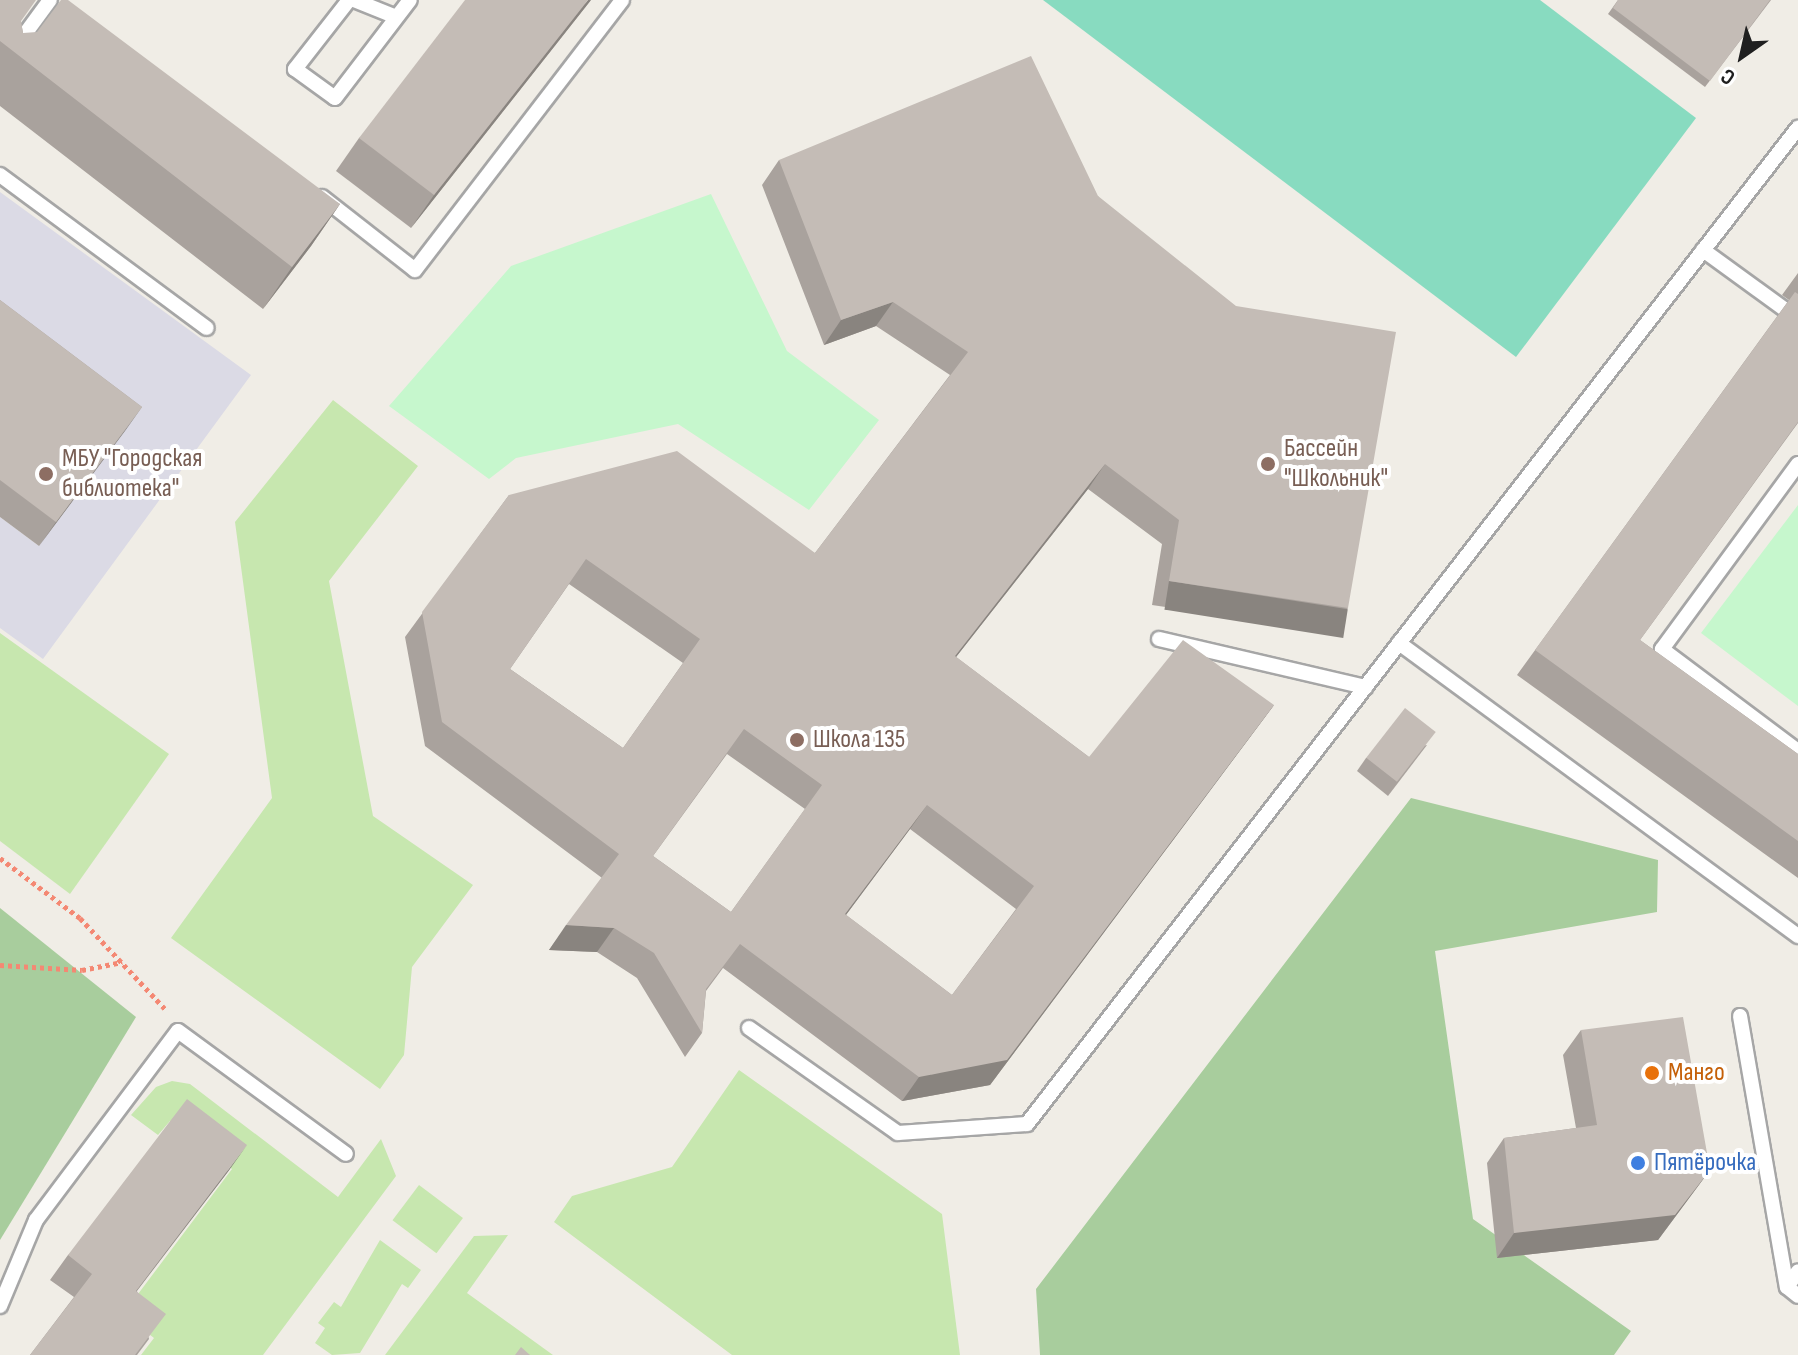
<!DOCTYPE html>
<meta charset="utf-8">
<style>
body{margin:0}
#map{position:relative;width:1798px;height:1355px;overflow:hidden;background:#f0ede6;font-family:"Sofia Sans Condensed",sans-serif}
div>[style]{position:absolute}
[style*='--x']{left:calc(var(--x)*1px);top:calc(var(--y)*1px);width:calc(var(--w)*1px);rotate:calc(var(--a)*1deg)}
.grass>*{inset:0;background:#c7e7af;transform-origin:0 0}
.forest>*{inset:0;background:#a8cd9d}
.park>*{inset:0;background:#c6f7cd}
.pitch>*{inset:0;background:#88dbc0}
.plaza>*{inset:0;background:#dbdae5}
.path>*{height:5px;margin-top:-2.5px;transform-origin:0;background:repeating-linear-gradient(90deg,#f48873 0 4px,transparent 0 8px)}
.roads{filter:drop-shadow(2px 0 #a6a6a6) drop-shadow(-2px 0 #a6a6a6) drop-shadow(0 2px #a6a6a6) drop-shadow(0 -2px #a6a6a6)}
.lane>*{height:14px;margin:-7px;padding:0 7px;transform-origin:7px;border-radius:7px;background:#fff}
.wall>*{inset:0;background:#a9a29d}
.shaded-wall>*{inset:0;background:#89847f;transform-origin:0 0}
.building>*{inset:0;background:#c4bcb6;transform-origin:0 0}
.dots>*{width:22px;height:22px;translate:-50% -50%;box-sizing:border-box;border:4px solid #fff;border-radius:50%}
span{translate:-50% -50%;white-space:nowrap;text-align:center;line-height:1.15;-webkit-text-stroke:8px #fff;paint-order:stroke}
.education-label{font-size:26px;color:#785e54}
.left{translate:0 -50%;text-align:left}
.food-label{font-size:26px;color:#c56008}
.shop-label{font-size:26px;color:#366cbe}
.north{position:absolute;left:1702px;top:16px;width:80px;height:80px;-webkit-text-stroke:6px #fff;paint-order:stroke;rotate:214deg;font-size:22px;font-weight:700;line-height:32px;text-align:center;color:#1f1f1f}
.north::after{content:'';display:block;margin:auto;width:28px;height:36px;background:#1f1f1f;clip-path:polygon(50% 0,100% 100%,50% 72%,0 100%)}
</style>
<div id="map">
<div class="grass">
<i style="clip-path:polygon(333px 400px,418px 466px,329px 581px,373px 816px,473px 885px,412px 967px,404px 1055px,380px 1089px,171px 938px,272px 798px,235px 522px)"></i>
<i style="clip-path:polygon(0 633px,169px 754px,70px 894px,0 841px)"></i>
<i style="clip-path:polygon(739px 1070px,942px 1214px,960px 1355px,732px 1355px,554px 1222px,572px 1196px,672px 1167px)"></i>
<i style="clip-path:polygon(172px 1081px,190px 1084px,338px 1197px,381px 1139px,396px 1176px,263px 1355px,141px 1355px,154px 1338px,123px 1314px,232px 1169px,170px 1121px,158px 1135px,131px 1115px,156px 1087px)"></i>
<i style="left:419px;top:1185px;width:55px;height:44px;rotate:37deg"></i>
<i style="clip-path:polygon(508px 1235px,467px 1293px,553px 1355px,385px 1355px,474px 1236px)"></i>
<i style="clip-path:polygon(380px 1240px,421px 1270px,408px 1288px,402px 1284px,360px 1353px,332px 1355px,315px 1343px,325px 1328px,318px 1323px,334px 1302px,341px 1307px)"></i>
</div>
<div class="forest">
<i style="clip-path:polygon(1411px 798px,1658px 860px,1657px 912px,1435px 951px,1473px 1219px,1631px 1331px,1614px 1355px,1040px 1355px,1036px 1289px)"></i>
<i style="clip-path:polygon(0 908px,136px 1017px,0 1240px)"></i>
</div>
<div class="park">
<i style="clip-path:polygon(711px 194px,787px 351px,879px 420px,809px 510px,678px 424px,516px 458px,489px 479px,389px 406px,511px 266px)"></i>
<i style="clip-path:polygon(1798px 505px,1798px 706px,1701px 633px)"></i>
</div>
<div class="pitch">
<i style="clip-path:polygon(1043px 0,1540px 0,1696px 118px,1516px 357px)"></i>
</div>
<div class="plaza">
<i style="clip-path:polygon(0 192px,251px 375px,43px 659px,0 628px,0 517px,39px 546px,0 338px)"></i>
</div>
<div class="path">
<i style="--x:0;--y:858;--w:100;--a:36.9"></i>
<i style="--x:80;--y:918;--w:126;--a:46.9"></i>
<i style="--x:0;--y:965;--w:82;--a:3.5"></i>
<i style="--x:82;--y:970;--w:41;--a:-11.3"></i>
</div>
<div class="roads">
<div class="lane">
<i style="--x:349;--y:0;--w:88;--a:128"></i>
<i style="--x:295;--y:69;--w:49;--a:35.9"></i>
<i style="--x:335;--y:98;--w:123;--a:-52.6"></i>
<i style="--x:354;--y:0;--w:45;--a:22"></i>
<i style="--x:0;--y:68;--w:84;--a:-53.7"></i>
<i style="--x:0;--y:175;--w:257;--a:36.5"></i>
<i style="--x:322;--y:197;--w:118;--a:38.1"></i>
<i style="--x:415;--y:270;--w:340;--a:-52.5"></i>
<i style="--x:1703;--y:250;--w:117;--a:36"></i>
<i style="--x:1798;--y:464;--w:230;--a:126.3"></i>
<i style="--x:1662;--y:649;--w:170;--a:36.9"></i>
<i style="--x:1159;--y:639;--w:212;--a:13.1"></i>
<i style="--x:1399;--y:643;--w:495;--a:36.3"></i>
<i style="--x:1740;--y:1016;--w:275;--a:80.2"></i>
<i style="--x:1787;--y:1287;--w:14;--a:39"></i>
<i style="--x:749;--y:1028;--w:182;--a:35.2"></i>
<i style="--x:898;--y:1133;--w:129;--a:-4"></i>
<i style="--x:1027;--y:1124;--w:1260;--a:-52.26"></i>
<i style="--x:1787;--y:1287;--w:19;--a:-55"></i>
<i style="--x:0;--y:1306;--w:93;--a:-67.3"></i>
<i style="--x:36;--y:1220;--w:236;--a:-53.1"></i>
<i style="--x:178;--y:1031;--w:208;--a:36.2"></i>
</div>
</div>
<div class="wall">
<i style="clip-path:polygon(0 0,21px 22px,23px 33px,340px 204px,311px 246px,263px 309px,0 106px)"></i>
<i style="clip-path:polygon(591px 0,411px 228px,336px 171px,359px 138px)"></i>
<i style="clip-path:polygon(1618px 0,1771px 0,1705px 87px,1608px 14px)"></i>
<i style="clip-path:polygon(evenodd,779px 160px,1098px 196px,1348px 608px,1331px 632px,1152px 605px,1162px 544px,1088px 489px,956px 657px,1089px 757px,1274px 705px,990px 1085px,902px 1101px,723px 968px,706px 991px,702px 1033px,685px 1057px,637px 978px,597px 952px,549px 950px,602px 878px,425px 746px,405px 637px,509px 495px,815px 553px,950px 375px,876px 326px,824px 345px,762px 185px,779px 160px,569px 584px,683px 663px,623px 748px,510px 669px,569px 584px,779px 160px,727px 754px,805px 809px,731px 912px,653px 856px,727px 754px,779px 160px,910px 829px,1016px 909px,952px 995px,846px 915px,910px 829px)"></i>
<i style="clip-path:polygon(1798px 273px,1798px 423px,1640px 640px,1798px 754px,1798px 878px,1517px 675px,1789px 300px,1782px 295px)"></i>
<i style="clip-path:polygon(0 300px,142px 407px,39px 546px,0 517px)"></i>
<i style="clip-path:polygon(1427px 745px,1388px 796px,1357px 771px,1366px 758px)"></i>
<i style="clip-path:polygon(1581px 1030px,1710px 1170px,1658px 1240px,1497px 1258px,1487px 1163px,1504px 1138px,1576px 1128px,1563px 1055px)"></i>
<i style="clip-path:polygon(230px 1169px,137px 1291px,149px 1339px,137px 1355px,30px 1355px,74px 1297px,50px 1280px,68px 1255px)"></i>
</div>
<div class="shaded-wall">
<i style="clip-path:polygon(588px 0,591px 0,411px 228px,434px 195px)"></i>
<i style="clip-path:polygon(340px 204px,311px 246px,263px 309px,292px 267px)"></i>
<i style="clip-path:polygon(893px 302px,876px 326px,824px 345px,841px 320px)"></i>
<i style="clip-path:polygon(142px 407px,125px 431px,39px 546px,56px 522px)"></i>
<i style="clip-path:polygon(1105px 464px,1088px 489px,938px 680px,955px 656px)"></i>
<i style="left:1169px;top:581px;width:181px;height:29px;rotate:9deg"></i>
<i style="clip-path:polygon(1274px 705px,990px 1085px,902px 1101px,919px 1077px)"></i>
<i style="clip-path:polygon(927px 805px,910px 829px,828px 939px,845px 914px)"></i>
<i style="clip-path:polygon(566px 925px,614px 928px,597px 952px,549px 950px)"></i>
<i style="clip-path:polygon(247px 1145px,230px 1169px,118px 1315px,136px 1291px)"></i>
<i style="clip-path:polygon(1710px 1170px,1658px 1240px,1497px 1258px,1514px 1233px)"></i>
</div>
<div class="building">
<i style="clip-path:polygon(0 0,36px 0,21px 21px,23px 33px,37px 32px,61px 0,68px 0,340px 204px,292px 267px,0 41px)"></i>
<i style="clip-path:polygon(465px 0,588px 0,434px 195px,359px 138px)"></i>
<i style="clip-path:polygon(1618px 0,1770px 0,1710px 81px,1613px 8px)"></i>
<i style="clip-path:polygon(evenodd,1031px 56px,1098px 196px,1236px 306px,1396px 332px,1348px 608px,1169px 581px,1179px 520px,1105px 464px,955px 656px,1089px 757px,1183px 640px,1274px 705px,1007px 1060px,919px 1077px,740px 944px,706px 989px,702px 1033px,654px 953px,614px 928px,566px 925px,619px 854px,442px 722px,422px 612px,509px 495px,677px 451px,815px 553px,968px 352px,893px 302px,841px 320px,779px 160px,1031px 56px,586px 559px,700px 639px,623px 748px,510px 669px,586px 559px,1031px 56px,744px 729px,822px 785px,731px 912px,653px 856px,744px 729px,1031px 56px,927px 805px,1034px 886px,952px 995px,845px 914px,927px 805px)"></i>
<i style="clip-path:polygon(1795px 292px,1798px 294px,1798px 422px,1640px 640px,1798px 754px,1798px 841px,1535px 650px)"></i>
<i style="clip-path:polygon(0 300px,142px 407px,56px 522px,0 480px)"></i>
<i style="left:1405px;top:708px;width:39px;height:63px;rotate:38deg"></i>
<i style="clip-path:polygon(1683px 1017px,1710px 1170px,1675px 1215px,1514px 1233px,1504px 1138px,1597px 1125px,1581px 1030px)"></i>
<i style="clip-path:polygon(187px 1099px,247px 1145px,136px 1291px,166px 1314px,135px 1355px,30px 1355px,92px 1274px,68px 1255px)"></i>
<i style="clip-path:polygon(521px 1347px,530px 1355px,515px 1355px)"></i>
</div>
<div class="dots">
<i style="left:1268px;top:464px;background:#8d6e63"></i>
<i style="left:46px;top:474px;background:#8d6e63"></i>
<i style="left:797px;top:740px;background:#8d6e63"></i>
<i style="left:1652px;top:1073px;background:#e8710a"></i>
<i style="left:1638px;top:1163px;background:#3f7fe0"></i>
</div>
<div class="education-label">
<span class="left" style="left:1284px;top:464px">Бассейн<br>"Школьник"</span>
<span class="left" style="left:62px;top:474px">МБУ "Городская<br>библиотека"</span>
<span class="left" style="left:813px;top:740px">Школа 135</span>
</div>
<div class="food-label">
<span class="left" style="left:1668px;top:1073px">Манго</span>
</div>
<div class="shop-label">
<span class="left" style="left:1654px;top:1163px">Пятёрочка</span>
</div>
<div class="north">С</div>
</div>
